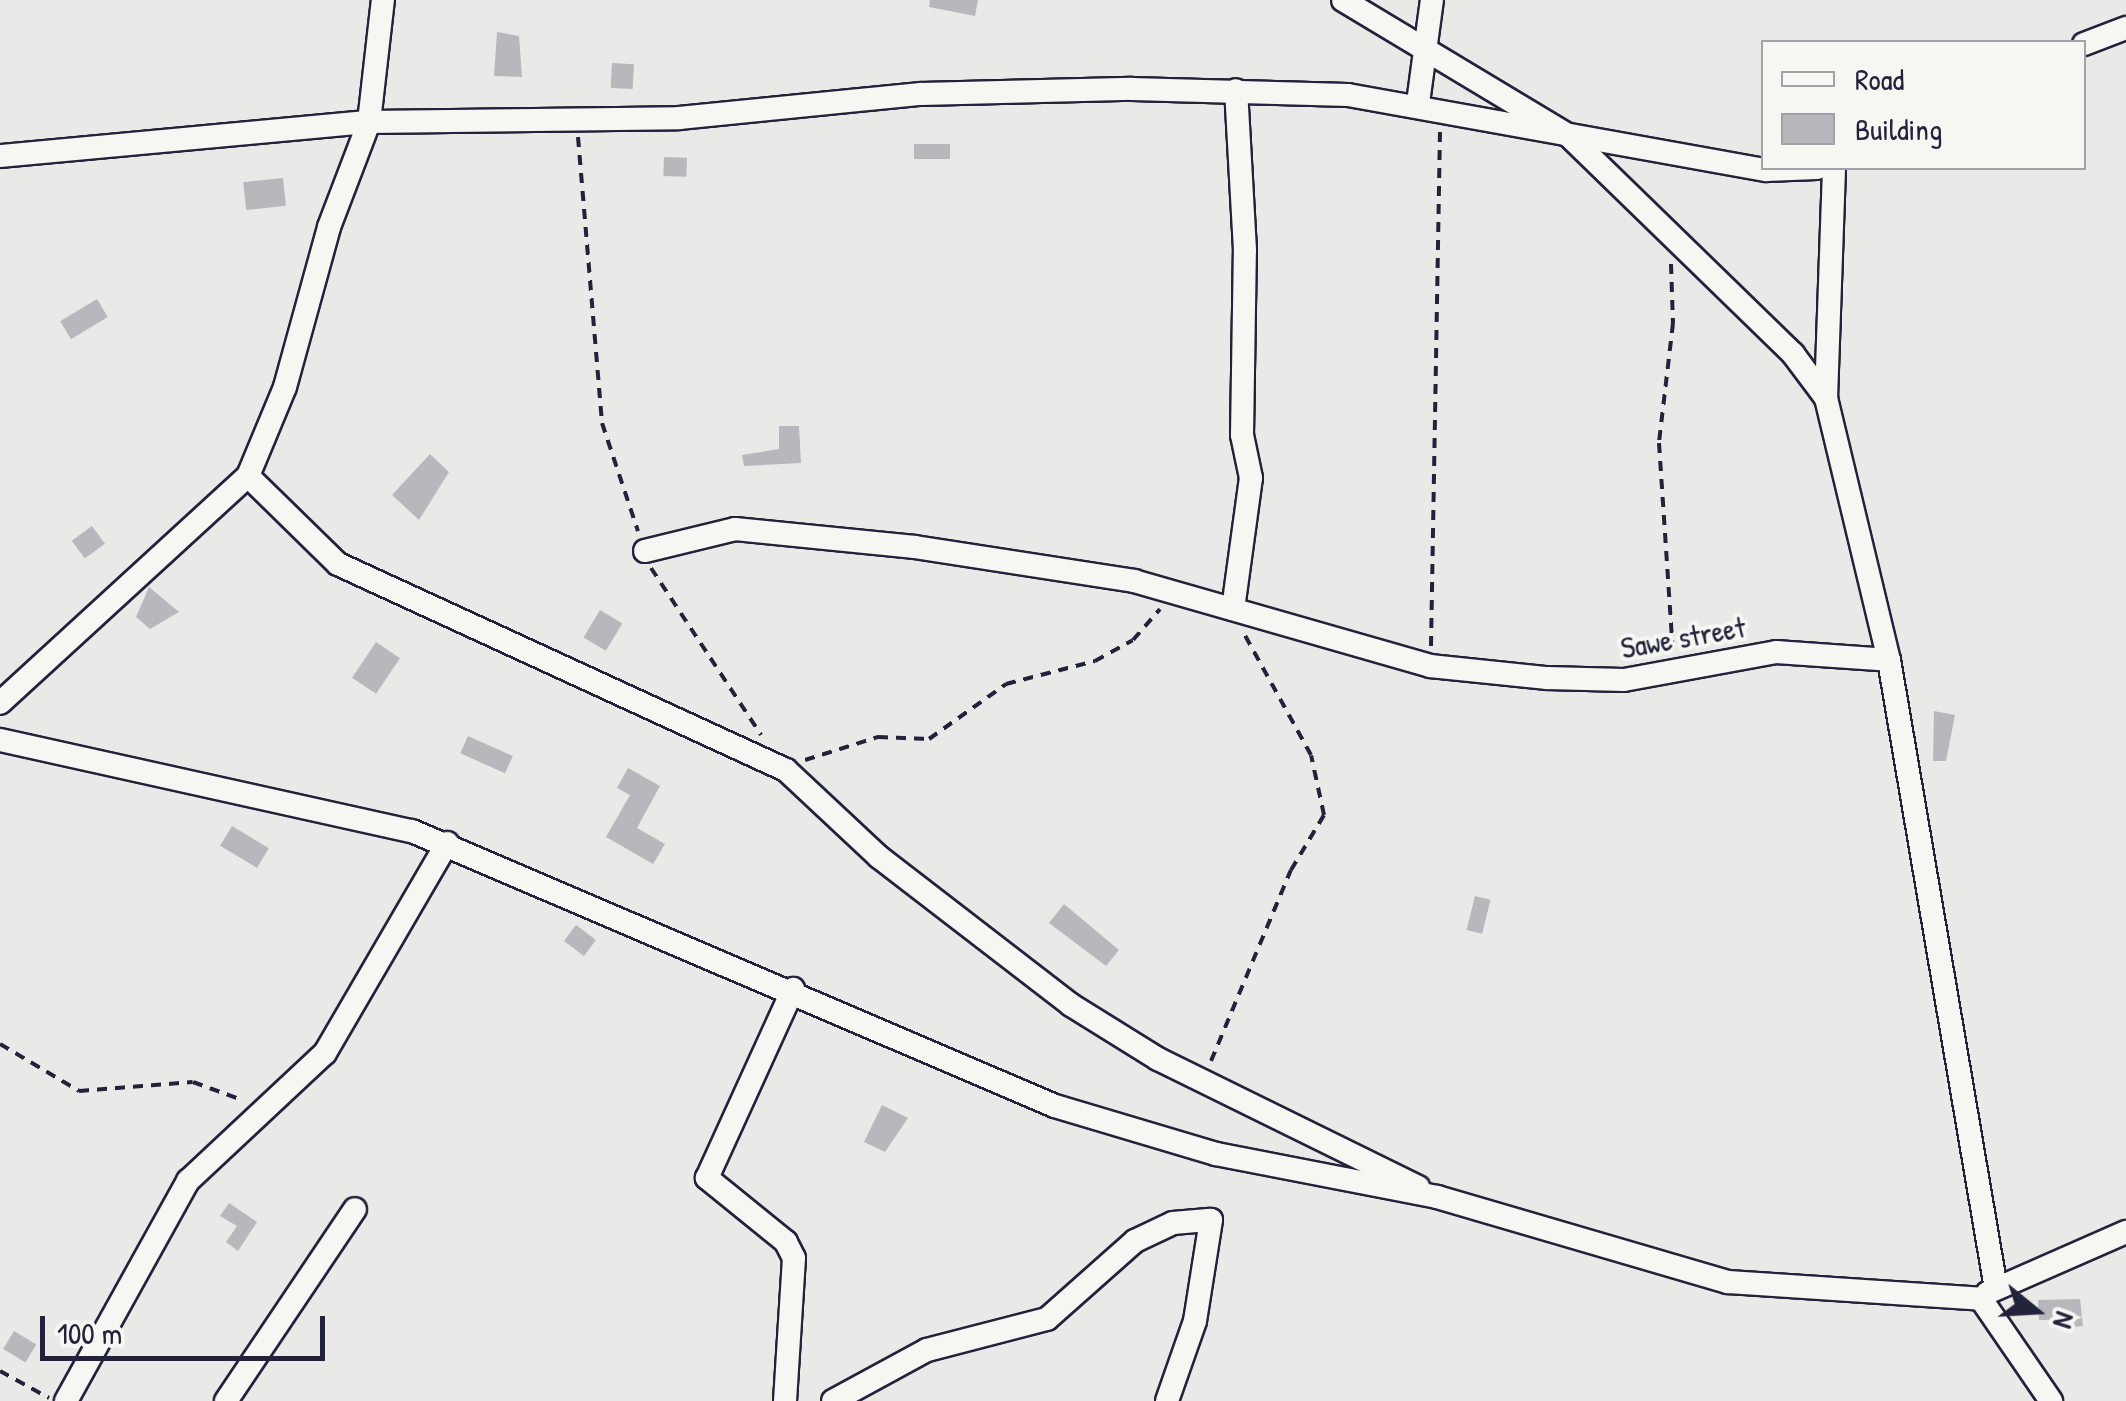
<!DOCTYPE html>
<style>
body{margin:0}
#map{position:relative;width:2126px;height:1401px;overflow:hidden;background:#e9e9e7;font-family:"Patrick Hand",sans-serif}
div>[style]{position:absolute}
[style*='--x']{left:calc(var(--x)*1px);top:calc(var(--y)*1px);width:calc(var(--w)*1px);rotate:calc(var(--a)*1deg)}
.building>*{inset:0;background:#b8b8bc;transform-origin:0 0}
.path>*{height:4px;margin-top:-2px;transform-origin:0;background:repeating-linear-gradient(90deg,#22223b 0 10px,transparent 0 18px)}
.roads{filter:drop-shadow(2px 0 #22223b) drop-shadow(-2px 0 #22223b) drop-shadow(0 2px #22223b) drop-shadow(0 -2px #22223b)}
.minor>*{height:22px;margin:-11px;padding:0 11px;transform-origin:11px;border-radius:11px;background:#f6f6f2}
span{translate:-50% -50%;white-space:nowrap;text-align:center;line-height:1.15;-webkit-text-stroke:8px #f6f6f2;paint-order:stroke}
.street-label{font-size:30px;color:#22223b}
.legend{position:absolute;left:1761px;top:40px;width:325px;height:130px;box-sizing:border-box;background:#f6f6f2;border:2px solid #a1a1a9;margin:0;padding:12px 18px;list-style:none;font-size:30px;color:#22223b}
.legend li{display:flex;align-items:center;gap:20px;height:50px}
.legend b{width:50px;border:2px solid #a1a1a9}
.north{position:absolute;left:1986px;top:1261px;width:100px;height:100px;-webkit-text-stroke:8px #f6f6f2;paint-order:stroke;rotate:108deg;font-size:28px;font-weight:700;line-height:40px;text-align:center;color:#22223b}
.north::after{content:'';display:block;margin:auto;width:35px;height:45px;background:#22223b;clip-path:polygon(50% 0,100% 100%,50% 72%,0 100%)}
.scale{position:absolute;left:40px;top:1316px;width:285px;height:45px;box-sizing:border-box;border:5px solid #22223b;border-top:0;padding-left:12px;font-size:30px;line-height:35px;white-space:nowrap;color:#22223b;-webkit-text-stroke:8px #f6f6f2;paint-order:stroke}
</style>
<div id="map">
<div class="building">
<i style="clip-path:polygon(930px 0,978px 0,975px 16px,929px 7px)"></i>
<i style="clip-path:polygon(497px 32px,519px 36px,522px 77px,494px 76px)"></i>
<i style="left:612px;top:63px;width:22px;height:25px;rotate:3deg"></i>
<i style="left:950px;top:144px;width:15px;height:36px;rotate:90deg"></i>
<i style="left:664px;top:157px;width:23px;height:19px;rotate:2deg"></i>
<i style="left:283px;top:178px;width:28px;height:40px;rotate:84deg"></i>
<i style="left:97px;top:299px;width:21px;height:43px;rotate:59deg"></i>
<i style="clip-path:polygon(779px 426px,799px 426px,801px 463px,744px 466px,742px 455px,779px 449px)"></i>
<i style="clip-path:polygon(430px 454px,449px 472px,419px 520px,392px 495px)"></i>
<i style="left:92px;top:526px;width:22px;height:25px;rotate:54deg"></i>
<i style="clip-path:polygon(149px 587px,179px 612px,150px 629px,136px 617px)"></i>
<i style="left:600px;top:610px;width:26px;height:32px;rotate:31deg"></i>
<i style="left:376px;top:642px;width:29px;height:43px;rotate:34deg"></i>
<i style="clip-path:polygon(1934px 711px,1955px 715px,1946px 761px,1933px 761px)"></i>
<i style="left:468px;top:736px;width:49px;height:19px;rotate:24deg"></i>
<i style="clip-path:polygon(628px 768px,660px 786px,637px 828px,665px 844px,653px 864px,606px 837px,630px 795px,617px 788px)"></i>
<i style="left:232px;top:826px;width:43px;height:23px;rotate:31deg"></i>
<i style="left:1475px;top:896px;width:16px;height:35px;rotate:14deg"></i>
<i style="clip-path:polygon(1064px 904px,1119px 950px,1106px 966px,1049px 923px)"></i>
<i style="left:576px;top:925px;width:25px;height:20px;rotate:37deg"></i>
<i style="clip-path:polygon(882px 1105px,908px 1118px,885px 1152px,864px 1142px)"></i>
<i style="clip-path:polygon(229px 1203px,257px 1222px,238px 1251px,226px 1242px,237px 1226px,220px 1216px)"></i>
<i style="clip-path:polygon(2080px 1299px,2083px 1326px,2056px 1329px,2055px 1320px,2039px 1320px,2038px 1300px)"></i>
<i style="left:14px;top:1331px;width:26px;height:21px;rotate:31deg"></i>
</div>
<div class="path">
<i style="--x:578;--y:137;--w:287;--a:85.2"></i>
<i style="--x:602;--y:423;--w:114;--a:71.6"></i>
<i style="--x:1671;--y:264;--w:59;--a:88.1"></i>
<i style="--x:1673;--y:323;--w:121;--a:96.7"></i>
<i style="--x:1659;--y:443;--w:210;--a:86.2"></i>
<i style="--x:651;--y:568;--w:200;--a:56.6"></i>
<i style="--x:1431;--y:646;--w:515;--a:-89"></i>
<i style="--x:805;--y:760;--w:77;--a:-17.5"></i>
<i style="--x:878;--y:737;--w:51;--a:2.2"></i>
<i style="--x:929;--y:739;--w:95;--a:-35.5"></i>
<i style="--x:1006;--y:684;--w:92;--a:-14.5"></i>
<i style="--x:1095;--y:661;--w:43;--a:-28.9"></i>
<i style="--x:1133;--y:640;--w:41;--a:-48.9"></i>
<i style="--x:0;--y:1044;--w:92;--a:30.7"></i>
<i style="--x:79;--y:1091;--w:114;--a:-4.5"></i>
<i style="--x:193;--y:1082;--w:52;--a:20.2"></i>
<i style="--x:1211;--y:1061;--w:207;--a:-67.3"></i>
<i style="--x:1291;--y:870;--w:64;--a:-59"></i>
<i style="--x:1324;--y:815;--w:61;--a:-102.2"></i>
<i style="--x:1311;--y:755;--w:141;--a:-118.9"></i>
<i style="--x:0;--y:1371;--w:56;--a:28.9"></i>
</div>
<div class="roads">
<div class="minor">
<i style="--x:1343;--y:0;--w:264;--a:31"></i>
<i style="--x:1569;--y:136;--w:313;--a:44.2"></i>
<i style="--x:1793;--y:354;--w:55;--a:53.1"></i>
<i style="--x:1826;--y:398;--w:269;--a:76.5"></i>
<i style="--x:1889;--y:660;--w:632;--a:80.34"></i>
<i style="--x:2084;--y:44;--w:45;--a:-20.9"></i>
<i style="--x:1418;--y:103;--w:104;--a:-82.3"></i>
<i style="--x:0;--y:156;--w:371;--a:-5.3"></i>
<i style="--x:369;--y:122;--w:310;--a:-0.7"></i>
<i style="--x:679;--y:118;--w:243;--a:-5.7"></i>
<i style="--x:921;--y:94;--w:211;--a:-1.4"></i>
<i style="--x:1132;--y:89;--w:216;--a:1.6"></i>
<i style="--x:1348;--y:95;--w:425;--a:10.2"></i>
<i style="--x:1766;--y:170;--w:51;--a:-2.2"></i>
<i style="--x:1826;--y:398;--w:230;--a:-88"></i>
<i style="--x:248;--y:476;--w:126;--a:44.4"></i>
<i style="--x:338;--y:564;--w:493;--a:24.7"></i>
<i style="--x:786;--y:770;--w:127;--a:43.1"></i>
<i style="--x:879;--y:857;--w:242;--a:37.6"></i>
<i style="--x:1071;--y:1005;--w:102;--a:31.8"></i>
<i style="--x:1158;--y:1059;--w:290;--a:26.2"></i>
<i style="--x:645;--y:551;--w:93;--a:-13.7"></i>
<i style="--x:735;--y:529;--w:181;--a:5.7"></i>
<i style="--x:915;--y:547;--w:222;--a:8.8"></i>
<i style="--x:1134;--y:581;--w:308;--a:16"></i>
<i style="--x:1430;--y:666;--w:118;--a:5.9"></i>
<i style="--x:1547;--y:678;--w:77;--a:1.5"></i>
<i style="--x:1624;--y:680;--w:155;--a:-10.4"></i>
<i style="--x:1776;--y:652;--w:113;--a:4"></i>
<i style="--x:1233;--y:609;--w:132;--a:-82.2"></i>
<i style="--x:1251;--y:478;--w:44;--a:-101.8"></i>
<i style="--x:1242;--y:435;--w:185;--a:-89.1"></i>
<i style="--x:1245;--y:250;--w:160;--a:-93.2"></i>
<i style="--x:0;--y:703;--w:336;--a:-42.5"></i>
<i style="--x:248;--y:476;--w:96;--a:-67.4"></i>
<i style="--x:285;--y:387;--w:166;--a:-74.6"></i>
<i style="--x:329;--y:227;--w:112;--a:-69.1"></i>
<i style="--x:369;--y:122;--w:123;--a:-83.5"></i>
<i style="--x:0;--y:740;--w:422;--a:12.5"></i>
<i style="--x:412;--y:831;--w:699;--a:23.16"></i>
<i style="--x:1055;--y:1106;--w:168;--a:16.6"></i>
<i style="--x:1216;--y:1154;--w:225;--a:11"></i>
<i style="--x:1437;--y:1197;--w:303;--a:16.3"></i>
<i style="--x:1728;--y:1282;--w:254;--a:3.8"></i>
<i style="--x:1981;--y:1299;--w:124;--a:55.5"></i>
<i style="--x:1987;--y:1293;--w:152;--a:-23.7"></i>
<i style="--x:66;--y:1401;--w:252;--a:-61"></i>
<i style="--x:188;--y:1181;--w:187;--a:-43.1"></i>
<i style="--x:325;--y:1053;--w:243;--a:-59.8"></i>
<i style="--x:226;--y:1401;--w:231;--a:-56.1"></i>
<i style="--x:785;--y:1401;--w:143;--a:-86.4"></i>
<i style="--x:794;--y:1258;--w:18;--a:-117"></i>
<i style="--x:786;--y:1242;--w:102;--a:-141"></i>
<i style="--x:707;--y:1178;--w:208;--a:-65.5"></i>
<i style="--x:833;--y:1401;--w:107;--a:-28.5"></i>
<i style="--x:927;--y:1350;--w:124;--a:-14.5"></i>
<i style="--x:1047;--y:1319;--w:118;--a:-41.6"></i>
<i style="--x:1135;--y:1241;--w:42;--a:-25.3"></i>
<i style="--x:1173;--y:1223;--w:38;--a:-5"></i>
<i style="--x:1211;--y:1220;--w:102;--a:99"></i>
<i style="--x:1195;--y:1321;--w:85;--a:109.3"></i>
</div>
</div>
<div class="street-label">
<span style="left:1683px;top:637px;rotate:-10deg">Sawe street</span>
</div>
<ul class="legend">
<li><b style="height:12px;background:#f6f6f2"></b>Road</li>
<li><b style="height:28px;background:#b8b8bc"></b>Building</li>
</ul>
<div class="north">N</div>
<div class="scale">100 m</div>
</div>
